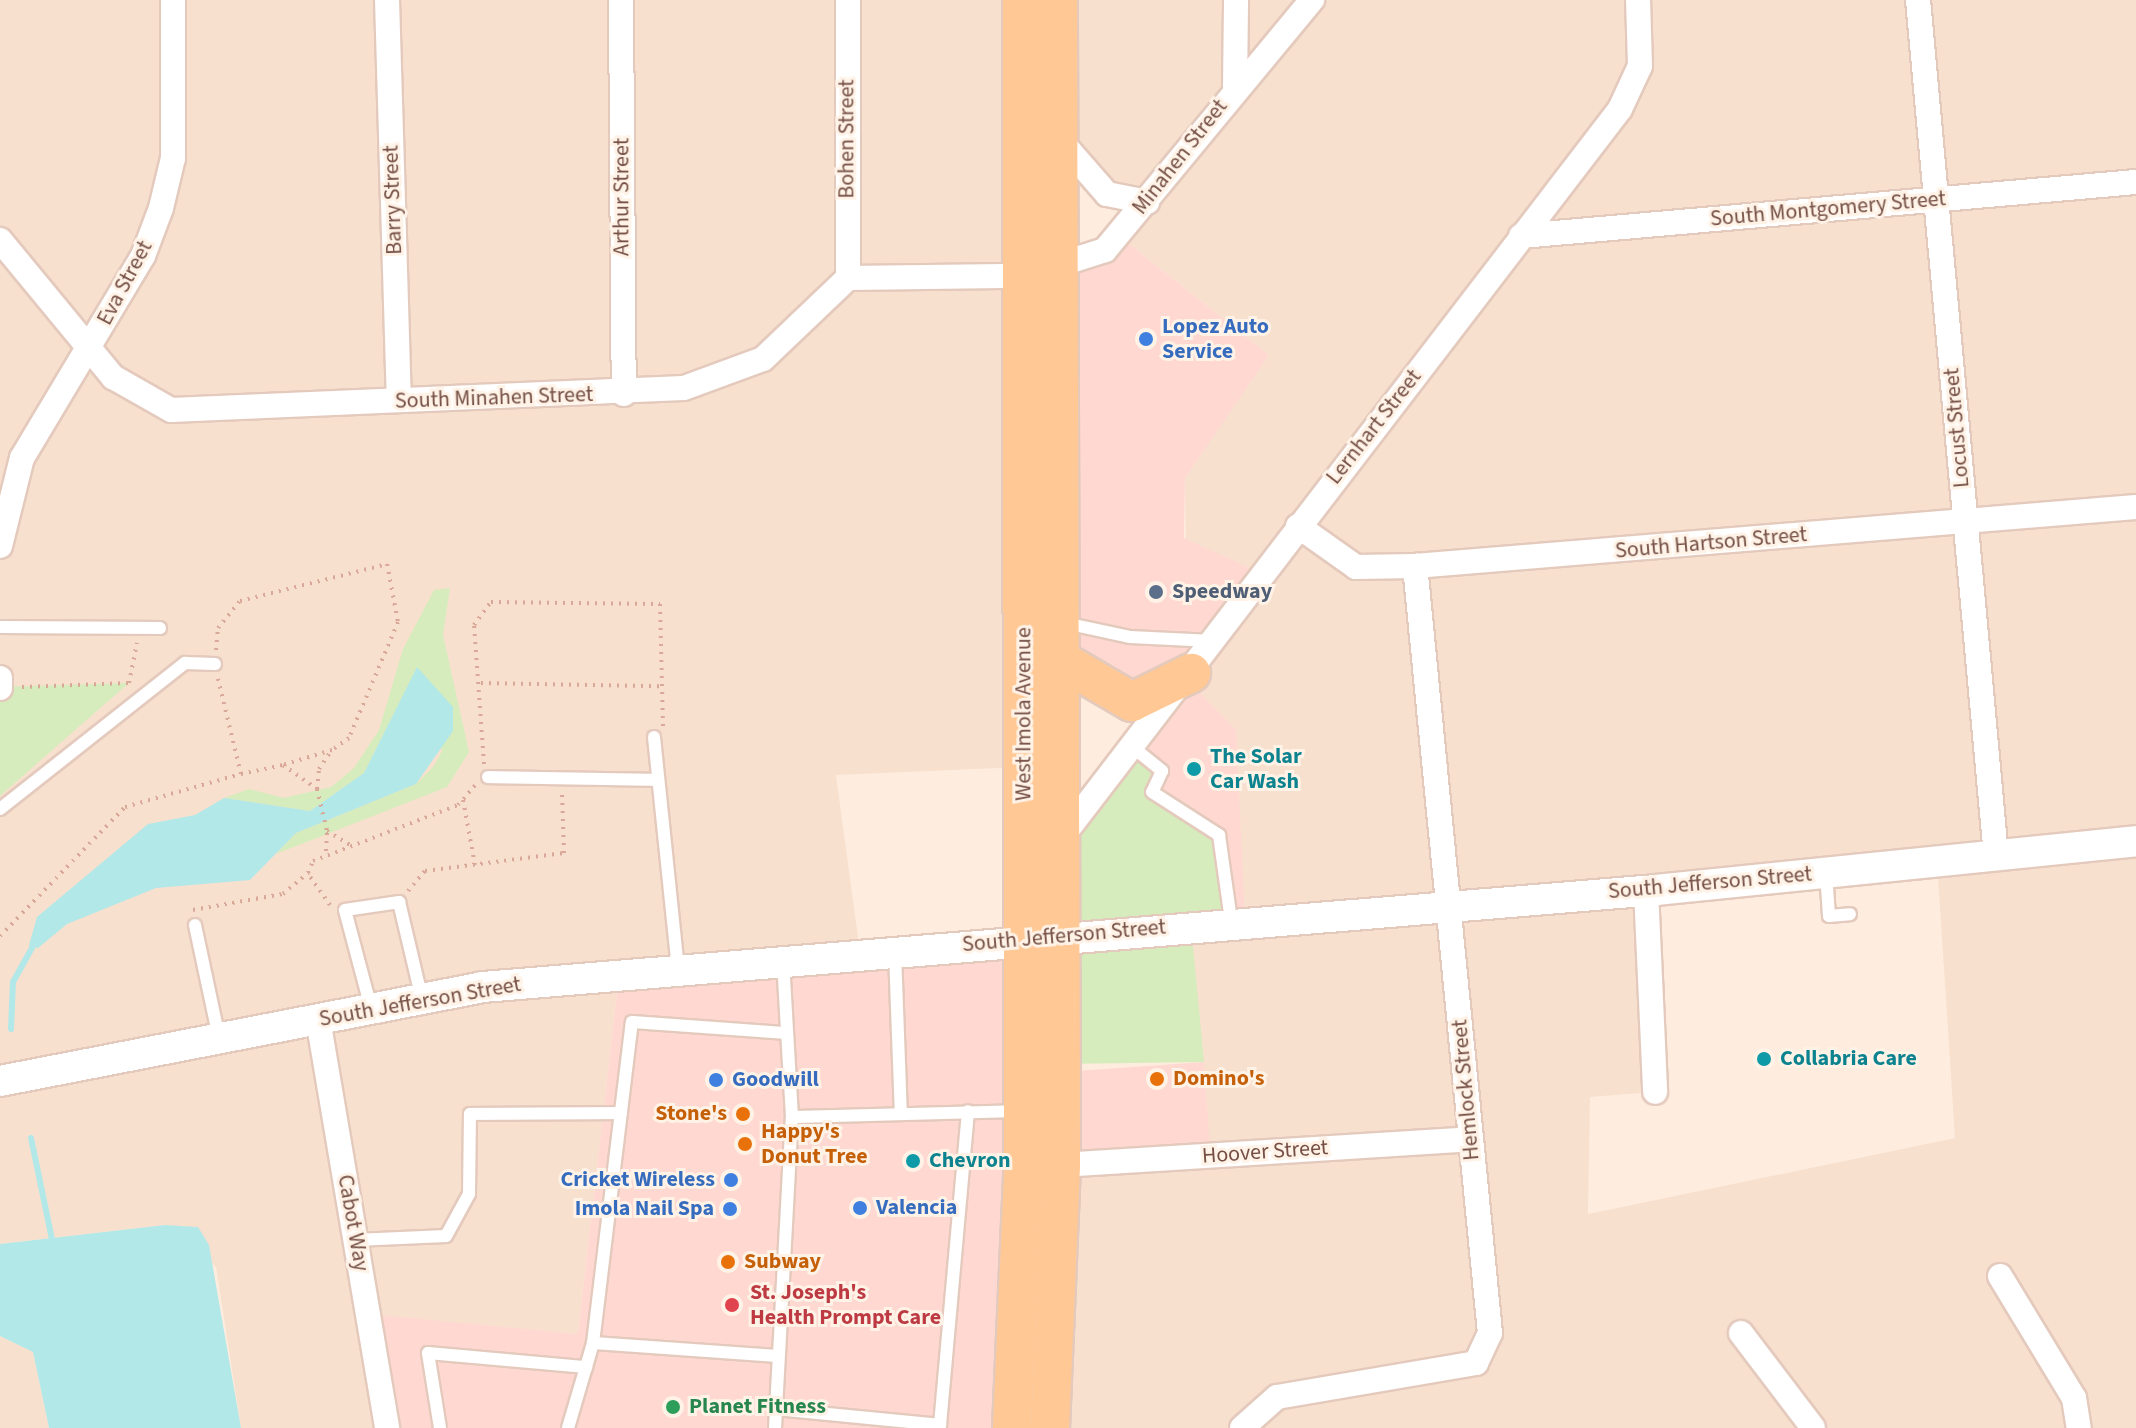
<!DOCTYPE html>
<style>
body{margin:0}
#map{position:relative;width:2136px;height:1428px;overflow:hidden;background:#feedde;font-family:"Source Sans 3",sans-serif}
div>[style]{position:absolute}
[style*='--x']{left:calc(var(--x)*1px);top:calc(var(--y)*1px);width:calc(var(--w)*1px);rotate:calc(var(--a)*1deg)}
.residential>*{inset:0;background:#f8e0cf}
.commercial>*{inset:0;background:#ffd8d1;transform-origin:0 0}
.green>*{inset:0;background:#d6ecbc}
.water>*{inset:0;background:#b2e8e8}
.stream>*{height:6px;margin:-3px;padding:0 3px;transform-origin:3px;border-radius:3px;background:#b2e8e8}
.path>*{height:4px;margin-top:-2px;transform-origin:0;background:repeating-linear-gradient(90deg,#d9a898 0 2px,transparent 0 8px)}
.roads{filter:drop-shadow(2px 0 #e4cabd) drop-shadow(-2px 0 #e4cabd) drop-shadow(0 2px #e4cabd) drop-shadow(0 -2px #e4cabd)}
.service>*{height:12px;margin:-6px;padding:0 6px;transform-origin:6px;border-radius:6px;background:#fff}
.minor>*{height:24px;margin:-12px;padding:0 12px;transform-origin:12px;border-radius:12px;background:#fff}
.tertiary>*{height:30px;margin:-15px;padding:0 15px;transform-origin:15px;border-radius:15px;background:#fff}
.primary>*{height:38px;margin:-19px;padding:0 19px;transform-origin:19px;border-radius:19px;background:#ffc894}
.dots>*{width:22px;height:22px;translate:-50% -50%;box-sizing:border-box;border:4px solid #fff2e6;border-radius:50%}
span{translate:-50% -50%;white-space:nowrap;text-align:center;line-height:1.15;-webkit-text-stroke:6px #fff2e6;paint-order:stroke}
.street-label{font-size:22px;color:#754f45}
.shop-label{font-size:22px;color:#366cbe;font-weight:700}
.left{translate:0 -50%;text-align:left}
.right{translate:-100% -50%;text-align:right}
.service-label{font-size:22px;color:#4e5e75;font-weight:700}
.culture-label{font-size:22px;color:#0d838f;font-weight:700}
.food-label{font-size:22px;color:#c56008;font-weight:700}
.health-label{font-size:22px;color:#be3a42;font-weight:700}
.leisure-label{font-size:22px;color:#27864d;font-weight:700}
</style>
<div id="map">
<div class="residential">
<i style="clip-path:polygon(0 0,1022px 0,1024px 767px,836px 775px,860px 952px,619px 974px,578px 1334px,368px 1315px,387px 1428px,241px 1428px,216px 1267px,165px 1225px,0 1244px)"></i>
<i style="clip-path:polygon(evenodd,1058px 0,2136px 0,2136px 1428px,1050px 1428px,1061px 1165px,1210px 1155px,1191px 925px,1185px 477px,1269px 355px,1118px 235px,1146px 203px,1107px 194px,1059px 139px,1058px 0,1937px 862px,1955px 1138px,1588px 1214px,1590px 1097px,1655px 1092px,1656px 890px,1937px 862px)"></i>
<i style="clip-path:polygon(0 1336px,33px 1352px,49px 1428px,0 1428px)"></i>
</div>
<div class="commercial">
<i style="clip-path:polygon(1118px 235px,1269px 355px,1185px 478px,1184px 538px,1263px 574px,1150px 697px,1062px 661px,1061px 267px)"></i>
<i style="clip-path:polygon(1187px 679px,1236px 730px,1245px 919px,1231px 920px,1152px 792px,1135px 749px)"></i>
<i style="clip-path:polygon(1023px 942px,1012px 1428px,387px 1428px,368px 1314px,578px 1334px,619px 974px)"></i>
<i style="left:1204px;top:1062px;width:94px;height:143px;rotate:86deg"></i>
</div>
<div class="green">
<i style="clip-path:polygon(450px 588px,443px 635px,469px 752px,447px 787px,276px 854px,296px 833px,416px 784px,434px 766px,442px 751px,417px 668px,364px 773px,310px 811px,224px 798px,249px 789px,284px 798px,331px 787px,354px 768px,379px 730px,403px 649px,434px 590px)"></i>
<i style="clip-path:polygon(129px 683px,74px 731px,0 796px,0 687px)"></i>
<i style="clip-path:polygon(1135px 749px,1162px 771px,1152px 791px,1219px 835px,1231px 920px,1191px 925px,1204px 1062px,1061px 1064px,1062px 837px)"></i>
</div>
<div class="water">
<i style="clip-path:polygon(417px 667px,453px 707px,453px 731px,416px 784px,296px 833px,250px 880px,156px 888px,67px 924px,38px 948px,29px 945px,37px 917px,148px 824px,195px 815px,224px 798px,310px 811px,364px 773px)"></i>
<i style="clip-path:polygon(165px 1225px,198px 1227px,209px 1245px,241px 1428px,49px 1428px,33px 1352px,0 1336px,0 1244px)"></i>
</div>
<div class="stream">
<i style="--x:11;--y:1029;--w:47;--a:-87.6"></i>
<i style="--x:13;--y:982;--w:41;--a:-60.9"></i>
<i style="--x:31;--y:1138;--w:103;--a:78.3"></i>
</div>
<div class="path">
<i style="--x:216;--y:650;--w:22;--a:-85"></i>
<i style="--x:218;--y:628;--w:35;--a:-51"></i>
<i style="--x:240;--y:601;--w:152;--a:-14.1"></i>
<i style="--x:387;--y:564;--w:59;--a:79.3"></i>
<i style="--x:398;--y:622;--w:126;--a:112.9"></i>
<i style="--x:349;--y:738;--w:21;--a:145"></i>
<i style="--x:481;--y:683;--w:180;--a:1"></i>
<i style="--x:22;--y:687;--w:107;--a:-2.1"></i>
<i style="--x:129;--y:683;--w:41;--a:-78.7"></i>
<i style="--x:484;--y:764;--w:139;--a:-94.1"></i>
<i style="--x:474;--y:625;--w:29;--a:-54"></i>
<i style="--x:491;--y:602;--w:169;--a:0.7"></i>
<i style="--x:660;--y:604;--w:122;--a:88.6"></i>
<i style="--x:241;--y:774;--w:43;--a:-12.1"></i>
<i style="--x:283;--y:765;--w:42;--a:35.2"></i>
<i style="--x:317;--y:789;--w:20;--a:-84"></i>
<i style="--x:319;--y:769;--w:23;--a:-56"></i>
<i style="--x:332;--y:750;--w:51;--a:163"></i>
<i style="--x:317;--y:789;--w:43;--a:76.6"></i>
<i style="--x:463;--y:800;--w:66;--a:79.5"></i>
<i style="--x:326;--y:851;--w:20;--a:-87"></i>
<i style="--x:327;--y:831;--w:29;--a:31"></i>
<i style="--x:408;--y:891;--w:26;--a:-50"></i>
<i style="--x:425;--y:871;--w:140;--a:-7.4"></i>
<i style="--x:564;--y:853;--w:60;--a:-91.9"></i>
<i style="--x:330;--y:905;--w:39;--a:-125"></i>
<i style="--x:308;--y:873;--w:13;--a:-67"></i>
<i style="--x:313;--y:861;--w:155;--a:-21.1"></i>
<i style="--x:458;--y:805;--w:28;--a:-49"></i>
<i style="--x:193;--y:910;--w:91;--a:-10.1"></i>
<i style="--x:283;--y:894;--w:33;--a:-40"></i>
<i style="--x:0;--y:936;--w:180;--a:-45.9"></i>
<i style="--x:125;--y:807;--w:121;--a:-15.9"></i>
<i style="--x:241;--y:774;--w:98;--a:-103.6"></i>
</div>
<div class="roads">
<div class="service">
<i style="--x:1065;--y:623;--w:66;--a:12.2"></i>
<i style="--x:1130;--y:637;--w:83;--a:2.8"></i>
<i style="--x:0;--y:627;--w:160;--a:0.4"></i>
<i style="--x:654;--y:737;--w:232;--a:84.1"></i>
<i style="--x:1135;--y:749;--w:35;--a:39"></i>
<i style="--x:1162;--y:771;--w:23;--a:115"></i>
<i style="--x:1152;--y:792;--w:80;--a:32.7"></i>
<i style="--x:1219;--y:835;--w:86;--a:82"></i>
<i style="--x:488;--y:777;--w:170;--a:1"></i>
<i style="--x:0;--y:809;--w:236;--a:-38.3"></i>
<i style="--x:185;--y:663;--w:30;--a:2"></i>
<i style="--x:1826;--y:872;--w:44;--a:86.1"></i>
<i style="--x:1829;--y:916;--w:21;--a:-5"></i>
<i style="--x:195;--y:925;--w:116;--a:78"></i>
<i style="--x:895;--y:953;--w:161;--a:87.9"></i>
<i style="--x:371;--y:1008;--w:101;--a:-104.9"></i>
<i style="--x:345;--y:910;--w:55;--a:-8.4"></i>
<i style="--x:399;--y:902;--w:100;--a:76.7"></i>
<i style="--x:792;--y:1117;--w:228;--a:-1.5"></i>
<i style="--x:355;--y:1240;--w:91;--a:-2.5"></i>
<i style="--x:446;--y:1236;--w:48;--a:-61.3"></i>
<i style="--x:469;--y:1194;--w:80;--a:-89.3"></i>
<i style="--x:470;--y:1114;--w:151;--a:-0.4"></i>
<i style="--x:593;--y:1343;--w:186;--a:4"></i>
<i style="--x:777;--y:1409;--w:164;--a:5.6"></i>
<i style="--x:940;--y:1425;--w:315;--a:-84.9"></i>
<i style="--x:440;--y:1428;--w:76;--a:-99.1"></i>
<i style="--x:428;--y:1353;--w:159;--a:5.1"></i>
<i style="--x:568;--y:1428;--w:89;--a:-73.6"></i>
<i style="--x:593;--y:1343;--w:323;--a:-83.1"></i>
<i style="--x:632;--y:1022;--w:153;--a:4.1"></i>
<i style="--x:775;--y:1428;--w:311;--a:-86.9"></i>
<i style="--x:792;--y:1117;--w:156;--a:-93.3"></i>
</div>
<div class="minor">
<i style="--x:387;--y:0;--w:400;--a:88.3"></i>
<i style="--x:621;--y:0;--w:394;--a:89.6"></i>
<i style="--x:848;--y:0;--w:278;--a:90"></i>
<i style="--x:1918;--y:0;--w:859;--a:84.79"></i>
<i style="--x:1235;--y:86;--w:86;--a:-89.3"></i>
<i style="--x:1059;--y:139;--w:73;--a:48.9"></i>
<i style="--x:1107;--y:194;--w:41;--a:11.3"></i>
<i style="--x:1521;--y:236;--w:617;--a:-5.02"></i>
<i style="--x:0;--y:240;--w:178;--a:50.5"></i>
<i style="--x:113;--y:377;--w:67;--a:29.6"></i>
<i style="--x:171;--y:410;--w:513;--a:-2.46"></i>
<i style="--x:684;--y:388;--w:84;--a:-20.2"></i>
<i style="--x:763;--y:359;--w:117;--a:-43.6"></i>
<i style="--x:848;--y:278;--w:176;--a:-0.7"></i>
<i style="--x:1024;--y:276;--w:85;--a:-17.8"></i>
<i style="--x:1105;--y:250;--w:325;--a:-50.4"></i>
<i style="--x:1298;--y:526;--w:71;--a:35.3"></i>
<i style="--x:1356;--y:567;--w:59;--a:-1"></i>
<i style="--x:1415;--y:566;--w:723;--a:-4.68"></i>
<i style="--x:0;--y:546;--w:91;--a:-76"></i>
<i style="--x:22;--y:458;--w:235;--a:-59.1"></i>
<i style="--x:143;--y:256;--w:51;--a:-69.4"></i>
<i style="--x:161;--y:208;--w:51;--a:-76.5"></i>
<i style="--x:173;--y:158;--w:158;--a:-90"></i>
<i style="--x:0;--y:678;--w:10;--a:90"></i>
<i style="--x:1062;--y:837;--w:917;--a:-52.53"></i>
<i style="--x:1620;--y:109;--w:47;--a:-65.1"></i>
<i style="--x:1640;--y:66;--w:66;--a:-91.7"></i>
<i style="--x:1646;--y:890;--w:202;--a:87.4"></i>
<i style="--x:318;--y:1019;--w:415;--a:80.4"></i>
<i style="--x:1061;--y:1165;--w:410;--a:-3.6"></i>
<i style="--x:2000;--y:1276;--w:143;--a:58.8"></i>
<i style="--x:2074;--y:1398;--w:30;--a:81"></i>
<i style="--x:1741;--y:1333;--w:119;--a:52.8"></i>
<i style="--x:1242;--y:1428;--w:47;--a:-41.5"></i>
<i style="--x:1277;--y:1397;--w:202;--a:-9.7"></i>
<i style="--x:1476;--y:1363;--w:33;--a:-65"></i>
<i style="--x:1490;--y:1333;--w:771;--a:-95.58"></i>
</div>
<div class="tertiary">
<i style="--x:0;--y:1081;--w:492;--a:-11"></i>
<i style="--x:483;--y:987;--w:1177;--a:-4.73"></i>
<i style="--x:1656;--y:890;--w:482;--a:-5.8"></i>
</div>
<div class="primary">
<i style="--x:1062;--y:661;--w:81;--a:30.4"></i>
<i style="--x:1132;--y:702;--w:66;--a:-26.2"></i>
<i style="--x:1012;--y:1428;--w:253;--a:-87.5"></i>
<i style="--x:1023;--y:1175;--w:1175;--a:-90.05"></i>
<i style="--x:1050;--y:1428;--w:263;--a:-87.6"></i>
<i style="--x:1061;--y:1165;--w:1165;--a:-90.15"></i>
</div>
</div>
<div class="dots">
<i style="left:1146px;top:339px;background:#3f7fe0"></i>
<i style="left:1156px;top:592px;background:#5c6f8a"></i>
<i style="left:1194px;top:769px;background:#0f9aa8"></i>
<i style="left:1764px;top:1059px;background:#0f9aa8"></i>
<i style="left:1157px;top:1079px;background:#e8710a"></i>
<i style="left:716px;top:1080px;background:#3f7fe0"></i>
<i style="left:743px;top:1114px;background:#e8710a"></i>
<i style="left:745px;top:1144px;background:#e8710a"></i>
<i style="left:913px;top:1161px;background:#0f9aa8"></i>
<i style="left:731px;top:1180px;background:#3f7fe0"></i>
<i style="left:860px;top:1208px;background:#3f7fe0"></i>
<i style="left:730px;top:1209px;background:#3f7fe0"></i>
<i style="left:728px;top:1262px;background:#e8710a"></i>
<i style="left:732px;top:1305px;background:#e0444e"></i>
<i style="left:673px;top:1407px;background:#2e9e5b"></i>
</div>
<div class="street-label">
<span style="left:847px;top:139px;rotate:-90deg">Bohen Street</span>
<span style="left:1180px;top:157px;rotate:-52deg">Minahen Street</span>
<span style="left:622px;top:197px;rotate:-90deg">Arthur Street</span>
<span style="left:393px;top:200px;rotate:-92deg">Barry Street</span>
<span style="left:1828px;top:209px;rotate:-5deg">South Montgomery Street</span>
<span style="left:125px;top:283px;rotate:-62deg">Eva Street</span>
<span style="left:494px;top:398px;rotate:-2deg">South Minahen Street</span>
<span style="left:1374px;top:427px;rotate:-52deg">Lernhart Street</span>
<span style="left:1957px;top:428px;rotate:-95deg">Locust Street</span>
<span style="left:1711px;top:543px;rotate:-5deg">South Hartson Street</span>
<span style="left:1024px;top:714px;rotate:-90deg">West Imola Avenue</span>
<span style="left:1710px;top:883px;rotate:-5deg">South Jefferson Street</span>
<span style="left:1064px;top:936px;rotate:-5deg">South Jefferson Street</span>
<span style="left:420px;top:1002px;rotate:-10deg">South Jefferson Street</span>
<span style="left:1466px;top:1090px;rotate:-95deg">Hemlock Street</span>
<span style="left:1265px;top:1152px;rotate:-4deg">Hoover Street</span>
<span style="left:353px;top:1223px;rotate:80deg">Cabot Way</span>
</div>
<div class="shop-label">
<span class="left" style="left:1162px;top:339px">Lopez Auto<br>Service</span>
<span class="left" style="left:732px;top:1080px">Goodwill</span>
<span class="right" style="left:715px;top:1180px">Cricket Wireless</span>
<span class="left" style="left:876px;top:1208px">Valencia</span>
<span class="right" style="left:714px;top:1209px">Imola Nail Spa</span>
</div>
<div class="service-label">
<span class="left" style="left:1172px;top:592px">Speedway</span>
</div>
<div class="culture-label">
<span class="left" style="left:1210px;top:769px">The Solar<br>Car Wash</span>
<span class="left" style="left:1780px;top:1059px">Collabria Care</span>
<span class="left" style="left:929px;top:1161px">Chevron</span>
</div>
<div class="food-label">
<span class="left" style="left:1173px;top:1079px">Domino's</span>
<span class="right" style="left:727px;top:1114px">Stone's</span>
<span class="left" style="left:761px;top:1144px">Happy's<br>Donut Tree</span>
<span class="left" style="left:744px;top:1262px">Subway</span>
</div>
<div class="health-label">
<span class="left" style="left:750px;top:1305px">St. Joseph's<br>Health Prompt Care</span>
</div>
<div class="leisure-label">
<span class="left" style="left:689px;top:1407px">Planet Fitness</span>
</div>
</div>
